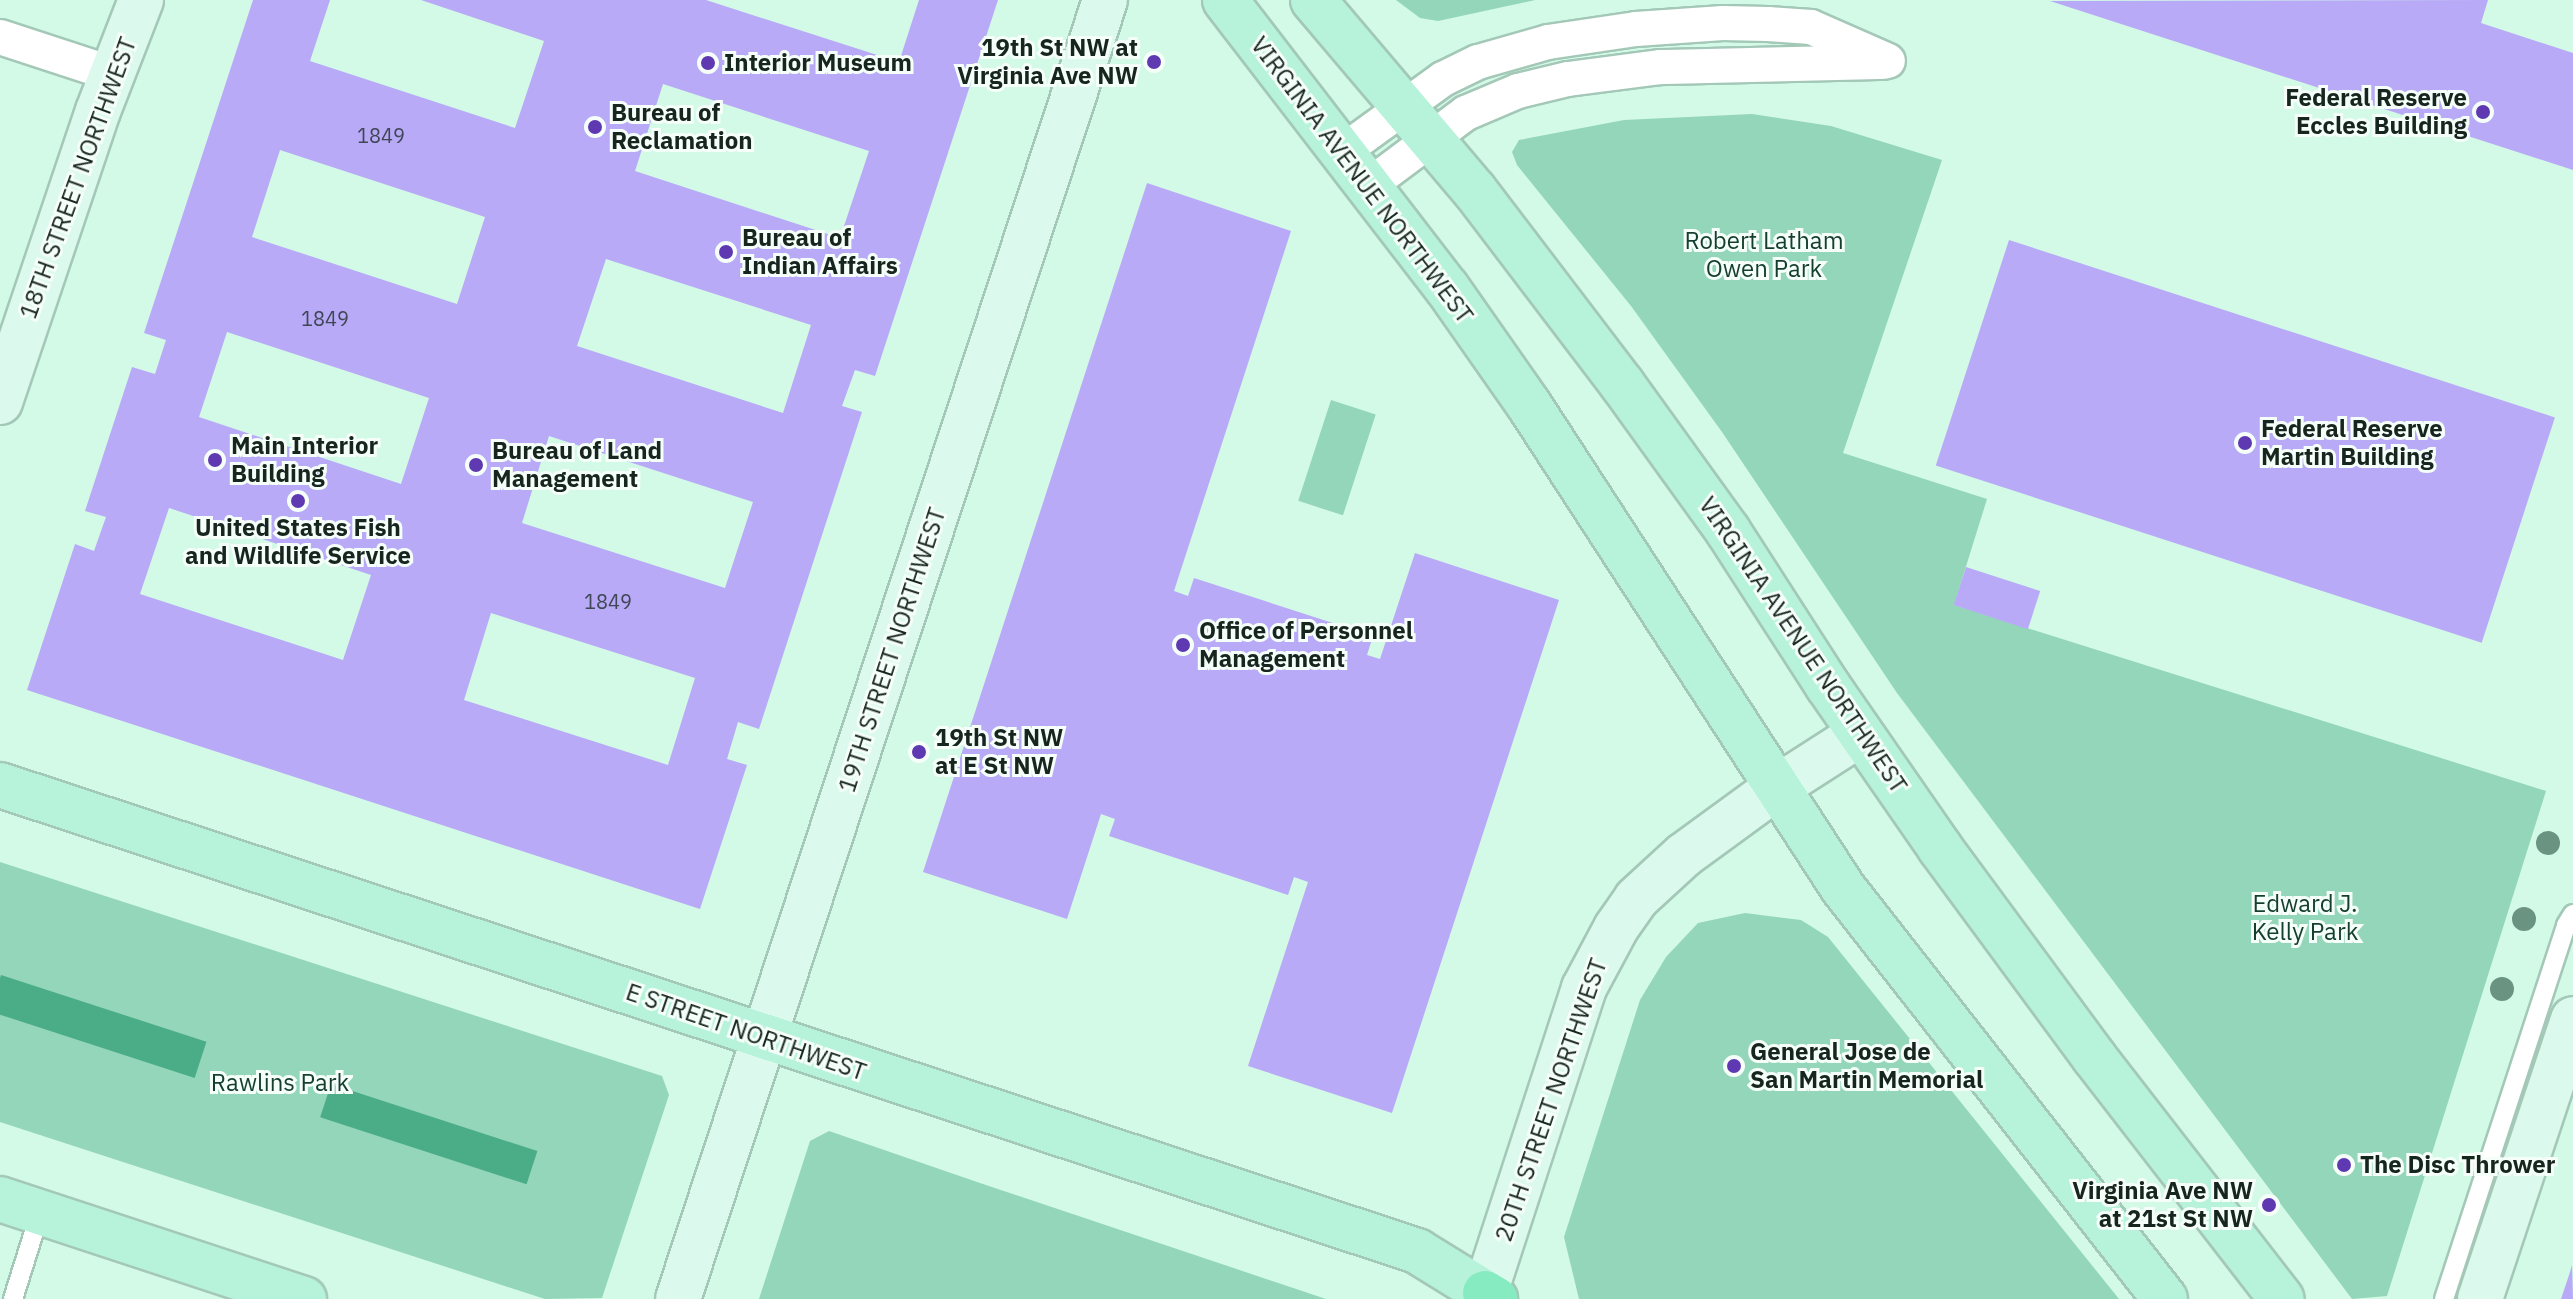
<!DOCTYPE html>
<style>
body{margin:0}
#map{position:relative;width:2573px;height:1299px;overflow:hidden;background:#d3f9e7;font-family:"IBM Plex Sans",sans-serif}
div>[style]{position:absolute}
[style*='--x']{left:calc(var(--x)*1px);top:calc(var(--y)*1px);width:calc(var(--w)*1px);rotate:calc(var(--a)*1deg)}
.green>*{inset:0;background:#94d6b9;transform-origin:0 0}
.water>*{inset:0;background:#4bad87;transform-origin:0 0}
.building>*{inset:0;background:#b8aaf7;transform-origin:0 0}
.roads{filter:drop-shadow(2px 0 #a4c8b7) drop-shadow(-2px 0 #a4c8b7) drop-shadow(0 2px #a4c8b7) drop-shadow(0 -2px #a4c8b7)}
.lane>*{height:18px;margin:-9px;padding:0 9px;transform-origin:9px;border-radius:9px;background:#fff}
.street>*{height:34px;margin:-17px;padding:0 17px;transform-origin:17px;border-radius:17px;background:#fff}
.secondary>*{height:44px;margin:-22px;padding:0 22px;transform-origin:22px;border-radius:22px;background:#dbf9ec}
.primary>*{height:44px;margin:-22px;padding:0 22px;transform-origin:22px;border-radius:22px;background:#b6f3da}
.highway>*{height:44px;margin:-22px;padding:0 22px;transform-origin:22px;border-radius:22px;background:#86ebc1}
.trees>*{width:24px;height:24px;margin:-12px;border-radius:50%;background:#6a9382}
.dots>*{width:22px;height:22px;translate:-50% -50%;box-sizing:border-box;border:4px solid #f6fefa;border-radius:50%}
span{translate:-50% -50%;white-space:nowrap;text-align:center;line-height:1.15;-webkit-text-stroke:6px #f6fefa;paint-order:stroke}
.number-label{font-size:20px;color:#3f4655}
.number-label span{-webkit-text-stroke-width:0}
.poi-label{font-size:24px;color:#17251f;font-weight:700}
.right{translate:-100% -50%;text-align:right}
.left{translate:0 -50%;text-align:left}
.street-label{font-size:24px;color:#17251f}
.park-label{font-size:24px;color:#143f2f}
</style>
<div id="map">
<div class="green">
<i style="clip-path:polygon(1396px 0,1535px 0,1438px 21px,1420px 18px)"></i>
<i style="clip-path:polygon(1752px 114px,1831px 126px,1942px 160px,1843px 453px,1987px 499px,1954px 605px,2546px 791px,2387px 1296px,2352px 1299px,1897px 693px,1722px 432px,1631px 306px,1517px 165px,1512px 152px,1519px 140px,1624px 120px)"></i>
<i style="left:1331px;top:400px;width:47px;height:106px;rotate:18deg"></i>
<i style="clip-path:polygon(0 862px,662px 1076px,669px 1095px,602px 1298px,545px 1299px,0 1122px)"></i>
<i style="clip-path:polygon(1745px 913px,1801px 920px,1828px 937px,2119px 1299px,1579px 1299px,1564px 1237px,1640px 1000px,1666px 957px,1698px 923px)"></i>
<i style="clip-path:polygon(829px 1131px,980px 1183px,1326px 1299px,759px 1299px,810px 1141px)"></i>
</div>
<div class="water">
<i style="left:1px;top:975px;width:216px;height:38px;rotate:18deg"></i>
<i style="left:331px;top:1084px;width:217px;height:35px;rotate:18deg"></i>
</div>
<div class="building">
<i style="clip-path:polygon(evenodd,253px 0,330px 0,310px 61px,515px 128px,544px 41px,421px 0,706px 0,899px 62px,919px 0,998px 0,875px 376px,855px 370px,842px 406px,862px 412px,759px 729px,738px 722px,727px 759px,747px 765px,700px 909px,27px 690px,75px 544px,94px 551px,106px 517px,85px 511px,132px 367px,155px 374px,166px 340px,144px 333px,253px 0,663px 84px,869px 151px,840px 238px,635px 171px,663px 84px,253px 0,280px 150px,485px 217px,457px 304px,252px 237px,280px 150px,253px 0,606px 259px,811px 325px,783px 413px,577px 346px,606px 259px,253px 0,227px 332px,429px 398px,401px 484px,199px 417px,227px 332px,253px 0,549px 436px,753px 502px,725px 588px,522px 523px,549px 436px,253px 0,169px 508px,371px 575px,343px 660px,140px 594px,169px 508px,253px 0,491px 613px,695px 678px,668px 765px,464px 700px,491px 613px)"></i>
<i style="clip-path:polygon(2488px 0,2481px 23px,2573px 53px,2573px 170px,2050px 1px)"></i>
<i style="clip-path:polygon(1147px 183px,1291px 231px,1174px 591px,1188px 596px,1194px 578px,1373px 636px,1367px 655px,1380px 659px,1415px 553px,1559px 600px,1392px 1113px,1248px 1066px,1308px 882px,1294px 877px,1288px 895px,1258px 885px,1109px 836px,1115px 819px,1101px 814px,1067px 919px,923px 872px)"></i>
<i style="left:2009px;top:240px;width:574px;height:237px;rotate:18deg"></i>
<i style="left:1966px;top:567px;width:78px;height:40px;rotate:18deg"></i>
<i style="clip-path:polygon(2572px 1265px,2573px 1299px,2561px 1299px,2570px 1272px)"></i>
</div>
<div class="roads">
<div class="lane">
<i style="--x:13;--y:1299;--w:90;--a:-72.6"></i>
<i style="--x:2444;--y:1299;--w:393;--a:-71.9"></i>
<i style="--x:2566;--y:925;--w:13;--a:-58"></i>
</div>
<div class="street">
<i style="--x:0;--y:37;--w:119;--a:18.1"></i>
<i style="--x:1342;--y:152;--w:125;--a:-35.9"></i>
<i style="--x:1443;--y:79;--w:39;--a:-26"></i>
<i style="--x:1478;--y:62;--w:73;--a:-15.9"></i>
<i style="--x:1548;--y:42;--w:89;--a:-8.4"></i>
<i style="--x:1636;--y:29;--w:87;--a:-3.9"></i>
<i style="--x:1723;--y:23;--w:45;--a:1.3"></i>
<i style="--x:1768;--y:24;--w:43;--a:4"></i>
<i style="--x:1811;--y:27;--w:84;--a:23.8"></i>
<i style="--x:1367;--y:187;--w:124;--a:-36.8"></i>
<i style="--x:1466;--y:113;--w:56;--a:-22.9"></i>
<i style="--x:1518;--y:91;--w:51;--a:-13.5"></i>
<i style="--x:1568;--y:79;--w:94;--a:-7.4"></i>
<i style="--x:1661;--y:67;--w:222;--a:-1.3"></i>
</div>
<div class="secondary">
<i style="--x:0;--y:402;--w:307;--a:-71.4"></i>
<i style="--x:98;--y:111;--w:119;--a:-68.8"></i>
<i style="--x:678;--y:1299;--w:1367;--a:-71.8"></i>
<i style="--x:1483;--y:1299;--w:327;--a:-72"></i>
<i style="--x:1584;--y:988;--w:68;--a:-61.9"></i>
<i style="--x:1616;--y:928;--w:35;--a:-55"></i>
<i style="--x:1636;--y:899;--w:65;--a:-42.5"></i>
<i style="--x:1684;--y:855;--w:114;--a:-36.1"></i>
<i style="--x:1776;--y:788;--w:100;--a:-32.7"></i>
<i style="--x:2480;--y:1299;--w:295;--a:-71.6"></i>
</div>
<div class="primary">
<i style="--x:1225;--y:0;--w:364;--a:52.4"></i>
<i style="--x:1447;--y:288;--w:143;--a:55"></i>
<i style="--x:1529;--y:405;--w:576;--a:56.97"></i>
<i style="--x:1843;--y:888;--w:522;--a:51.92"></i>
<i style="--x:1313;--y:0;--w:250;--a:49.7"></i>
<i style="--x:1475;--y:191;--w:243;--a:52.7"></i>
<i style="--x:1622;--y:384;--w:181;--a:54.2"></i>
<i style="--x:1728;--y:531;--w:184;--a:57.2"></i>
<i style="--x:1828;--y:686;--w:197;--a:55.3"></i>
<i style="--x:1940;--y:848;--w:260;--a:53.6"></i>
<i style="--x:2094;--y:1057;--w:306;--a:52.2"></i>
<i style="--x:0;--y:785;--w:1492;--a:18.2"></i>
<i style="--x:1417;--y:1251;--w:80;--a:31.7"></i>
<i style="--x:0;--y:1199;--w:320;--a:18.2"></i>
</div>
<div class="highway">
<i style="--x:1485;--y:1293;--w:12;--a:31"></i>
</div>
</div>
<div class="trees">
<i style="left:2548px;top:843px"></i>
<i style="left:2524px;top:919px"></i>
<i style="left:2502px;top:989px"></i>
</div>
<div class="dots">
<i style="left:1154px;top:62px;background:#5f39b1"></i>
<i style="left:708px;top:63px;background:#5f39b1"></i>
<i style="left:2483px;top:112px;background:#5f39b1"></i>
<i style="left:595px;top:127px;background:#5f39b1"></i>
<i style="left:726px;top:252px;background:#5f39b1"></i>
<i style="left:2245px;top:443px;background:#5f39b1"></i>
<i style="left:215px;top:460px;background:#5f39b1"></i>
<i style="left:476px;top:465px;background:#5f39b1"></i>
<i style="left:298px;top:501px;background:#5f39b1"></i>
<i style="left:1183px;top:645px;background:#5f39b1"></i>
<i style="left:919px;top:752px;background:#5f39b1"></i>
<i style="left:1734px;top:1066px;background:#5f39b1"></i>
<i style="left:2344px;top:1165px;background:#5f39b1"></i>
<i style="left:2269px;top:1205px;background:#5f39b1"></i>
</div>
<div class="number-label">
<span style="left:381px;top:135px">1849</span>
<span style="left:325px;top:318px">1849</span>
<span style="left:608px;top:601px">1849</span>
</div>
<div class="poi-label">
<span class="right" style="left:1138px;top:62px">19th St NW at<br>Virginia Ave NW</span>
<span class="left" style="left:724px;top:63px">Interior Museum</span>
<span class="right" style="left:2467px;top:112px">Federal Reserve<br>Eccles Building</span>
<span class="left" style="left:611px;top:127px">Bureau of<br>Reclamation</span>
<span class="left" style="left:742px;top:252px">Bureau of<br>Indian Affairs</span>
<span class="left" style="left:2261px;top:443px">Federal Reserve<br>Martin Building</span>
<span class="left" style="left:231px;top:460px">Main Interior<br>Building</span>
<span class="left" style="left:492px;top:465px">Bureau of Land<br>Management</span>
<span style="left:298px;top:542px">United States Fish<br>and Wildlife Service</span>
<span class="left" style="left:1199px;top:645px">Office of Personnel<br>Management</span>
<span class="left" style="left:935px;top:752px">19th St NW<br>at E St NW</span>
<span class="left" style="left:1750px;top:1066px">General Jose de<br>San Martin Memorial</span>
<span class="left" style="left:2360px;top:1165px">The Disc Thrower</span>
<span class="right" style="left:2253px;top:1205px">Virginia Ave NW<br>at 21st St NW</span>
</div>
<div class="street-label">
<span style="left:78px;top:178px;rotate:-70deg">18TH STREET NORTHWEST</span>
<span style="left:1362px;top:180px;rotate:53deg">VIRGINIA AVENUE NORTHWEST</span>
<span style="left:1803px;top:645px;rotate:56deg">VIRGINIA AVENUE NORTHWEST</span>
<span style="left:892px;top:650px;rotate:-72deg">19TH STREET NORTHWEST</span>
<span style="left:746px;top:1032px;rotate:19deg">E STREET NORTHWEST</span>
<span style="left:1551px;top:1100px;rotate:-71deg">20TH STREET NORTHWEST</span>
</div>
<div class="park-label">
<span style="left:1764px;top:255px">Robert Latham<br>Owen Park</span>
<span style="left:2305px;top:918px">Edward J.<br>Kelly Park</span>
<span style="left:280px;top:1083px">Rawlins Park</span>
</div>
</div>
